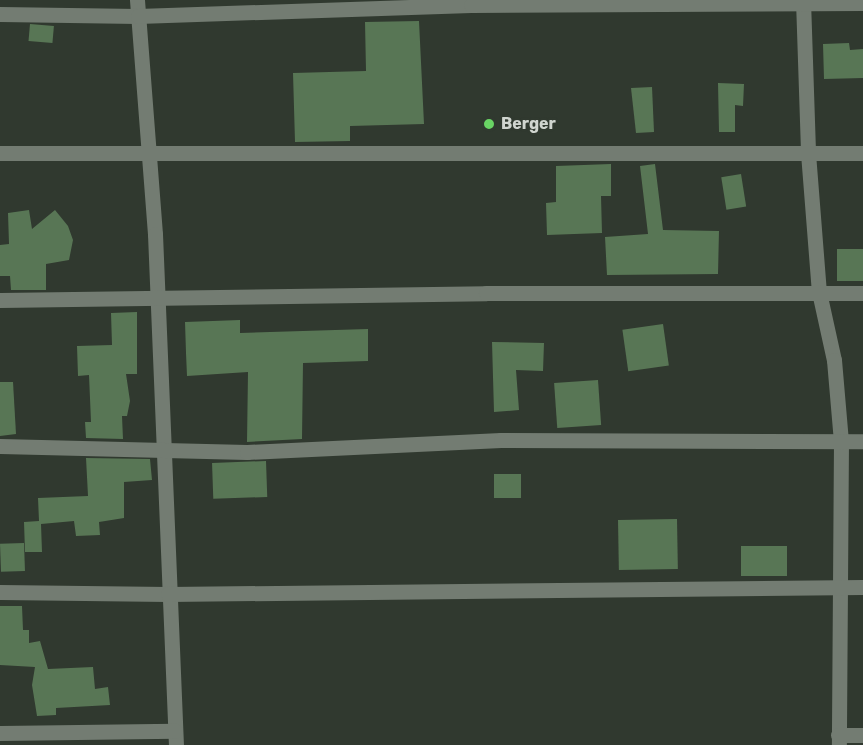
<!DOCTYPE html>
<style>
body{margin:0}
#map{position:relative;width:863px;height:745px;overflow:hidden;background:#30392f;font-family:Rubik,sans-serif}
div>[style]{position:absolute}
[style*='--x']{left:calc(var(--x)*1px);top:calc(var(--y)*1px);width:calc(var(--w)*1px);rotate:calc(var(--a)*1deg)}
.building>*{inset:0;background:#587655;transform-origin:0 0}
.street>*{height:15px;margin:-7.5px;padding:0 7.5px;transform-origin:7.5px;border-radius:7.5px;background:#737c72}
.dots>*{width:16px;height:16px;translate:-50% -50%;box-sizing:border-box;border:3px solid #30392f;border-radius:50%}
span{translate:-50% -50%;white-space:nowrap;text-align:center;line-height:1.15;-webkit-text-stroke:5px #30392f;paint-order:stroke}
.poi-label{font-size:16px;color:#d0d5cf;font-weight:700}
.left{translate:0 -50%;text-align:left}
</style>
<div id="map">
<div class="building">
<i style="clip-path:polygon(419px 21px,424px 124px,350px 126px,350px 141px,295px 142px,293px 73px,366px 71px,365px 22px)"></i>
<i style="left:30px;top:24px;width:24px;height:17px;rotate:5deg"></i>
<i style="clip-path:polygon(849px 43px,850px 50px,863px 49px,863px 78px,824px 79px,823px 44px)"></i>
<i style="clip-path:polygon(718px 83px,744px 84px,743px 106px,735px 105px,735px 132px,719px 132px)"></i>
<i style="clip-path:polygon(652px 87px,654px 132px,636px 133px,631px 88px)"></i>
<i style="clip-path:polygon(611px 164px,611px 196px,601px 196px,602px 233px,547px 235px,546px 203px,556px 202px,556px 166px)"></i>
<i style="clip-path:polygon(655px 164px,663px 230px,719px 231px,718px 274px,607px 275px,605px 237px,648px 234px,640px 166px)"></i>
<i style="left:741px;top:174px;width:33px;height:20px;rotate:81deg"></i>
<i style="clip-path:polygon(29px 210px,32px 229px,55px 210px,68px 226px,73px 240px,69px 260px,46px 264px,46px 290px,11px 290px,10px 276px,0 276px,0 245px,9px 244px,8px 213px)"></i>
<i style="left:863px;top:249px;width:32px;height:26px;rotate:90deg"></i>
<i style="clip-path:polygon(137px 312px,137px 374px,126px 374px,130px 401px,127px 416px,122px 416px,123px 439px,86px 438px,85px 422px,91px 422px,89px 375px,78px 376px,77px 346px,112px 345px,111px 313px)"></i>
<i style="clip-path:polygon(240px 320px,240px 333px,368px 329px,368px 361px,303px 363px,302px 439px,247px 442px,248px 372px,187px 376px,186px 353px,185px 322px)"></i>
<i style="left:663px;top:324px;width:42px;height:41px;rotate:82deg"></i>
<i style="clip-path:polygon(492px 342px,544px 343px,543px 371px,516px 370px,519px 410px,494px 412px)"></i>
<i style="left:598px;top:380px;width:45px;height:44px;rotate:86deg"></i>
<i style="clip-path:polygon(0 382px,13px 382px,16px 434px,0 436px)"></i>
<i style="clip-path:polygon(86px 458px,150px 459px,152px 480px,124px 482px,124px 518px,99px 522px,100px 535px,76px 536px,74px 521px,41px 524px,42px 552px,25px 552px,24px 522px,39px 521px,38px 498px,88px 496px)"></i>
<i style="left:266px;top:461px;width:36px;height:54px;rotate:88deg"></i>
<i style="left:521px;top:474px;width:24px;height:27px;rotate:90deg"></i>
<i style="left:677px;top:519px;width:50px;height:59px;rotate:89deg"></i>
<i style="left:24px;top:543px;width:28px;height:24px;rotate:88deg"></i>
<i style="left:741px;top:546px;width:46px;height:30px"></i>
<i style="clip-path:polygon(0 606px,22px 606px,23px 630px,29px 630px,29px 643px,40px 641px,48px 669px,93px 667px,95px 689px,108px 687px,110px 705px,56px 708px,56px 715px,37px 716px,32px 685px,35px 667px,0 665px)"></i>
</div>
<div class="street">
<i style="--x:137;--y:0;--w:235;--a:85.6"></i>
<i style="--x:155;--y:234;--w:511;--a:87.65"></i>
<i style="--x:803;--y:0;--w:153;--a:88.1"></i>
<i style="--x:808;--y:153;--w:139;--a:85.5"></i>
<i style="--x:819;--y:292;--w:70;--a:77.6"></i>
<i style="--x:834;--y:360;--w:81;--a:85.1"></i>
<i style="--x:841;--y:441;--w:304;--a:90.4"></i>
<i style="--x:0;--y:14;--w:138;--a:0.8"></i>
<i style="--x:138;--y:16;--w:333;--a:-1.9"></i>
<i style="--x:471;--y:5;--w:392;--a:-0.3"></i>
<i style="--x:0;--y:153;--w:863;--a:0"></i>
<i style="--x:0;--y:300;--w:486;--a:-0.8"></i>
<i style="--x:486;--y:293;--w:377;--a:0"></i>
<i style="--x:0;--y:446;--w:247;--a:1.4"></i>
<i style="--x:247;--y:452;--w:254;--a:-2.7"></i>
<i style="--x:501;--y:440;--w:362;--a:0.2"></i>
<i style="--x:0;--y:592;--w:168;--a:0.7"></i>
<i style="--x:168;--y:594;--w:695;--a:-0.58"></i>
<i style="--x:0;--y:733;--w:175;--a:-0.7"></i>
<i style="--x:838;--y:735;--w:25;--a:0"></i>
</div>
<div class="dots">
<i style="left:489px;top:124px;background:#69d464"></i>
</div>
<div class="poi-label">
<span class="left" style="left:501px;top:124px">Berger</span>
</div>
</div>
